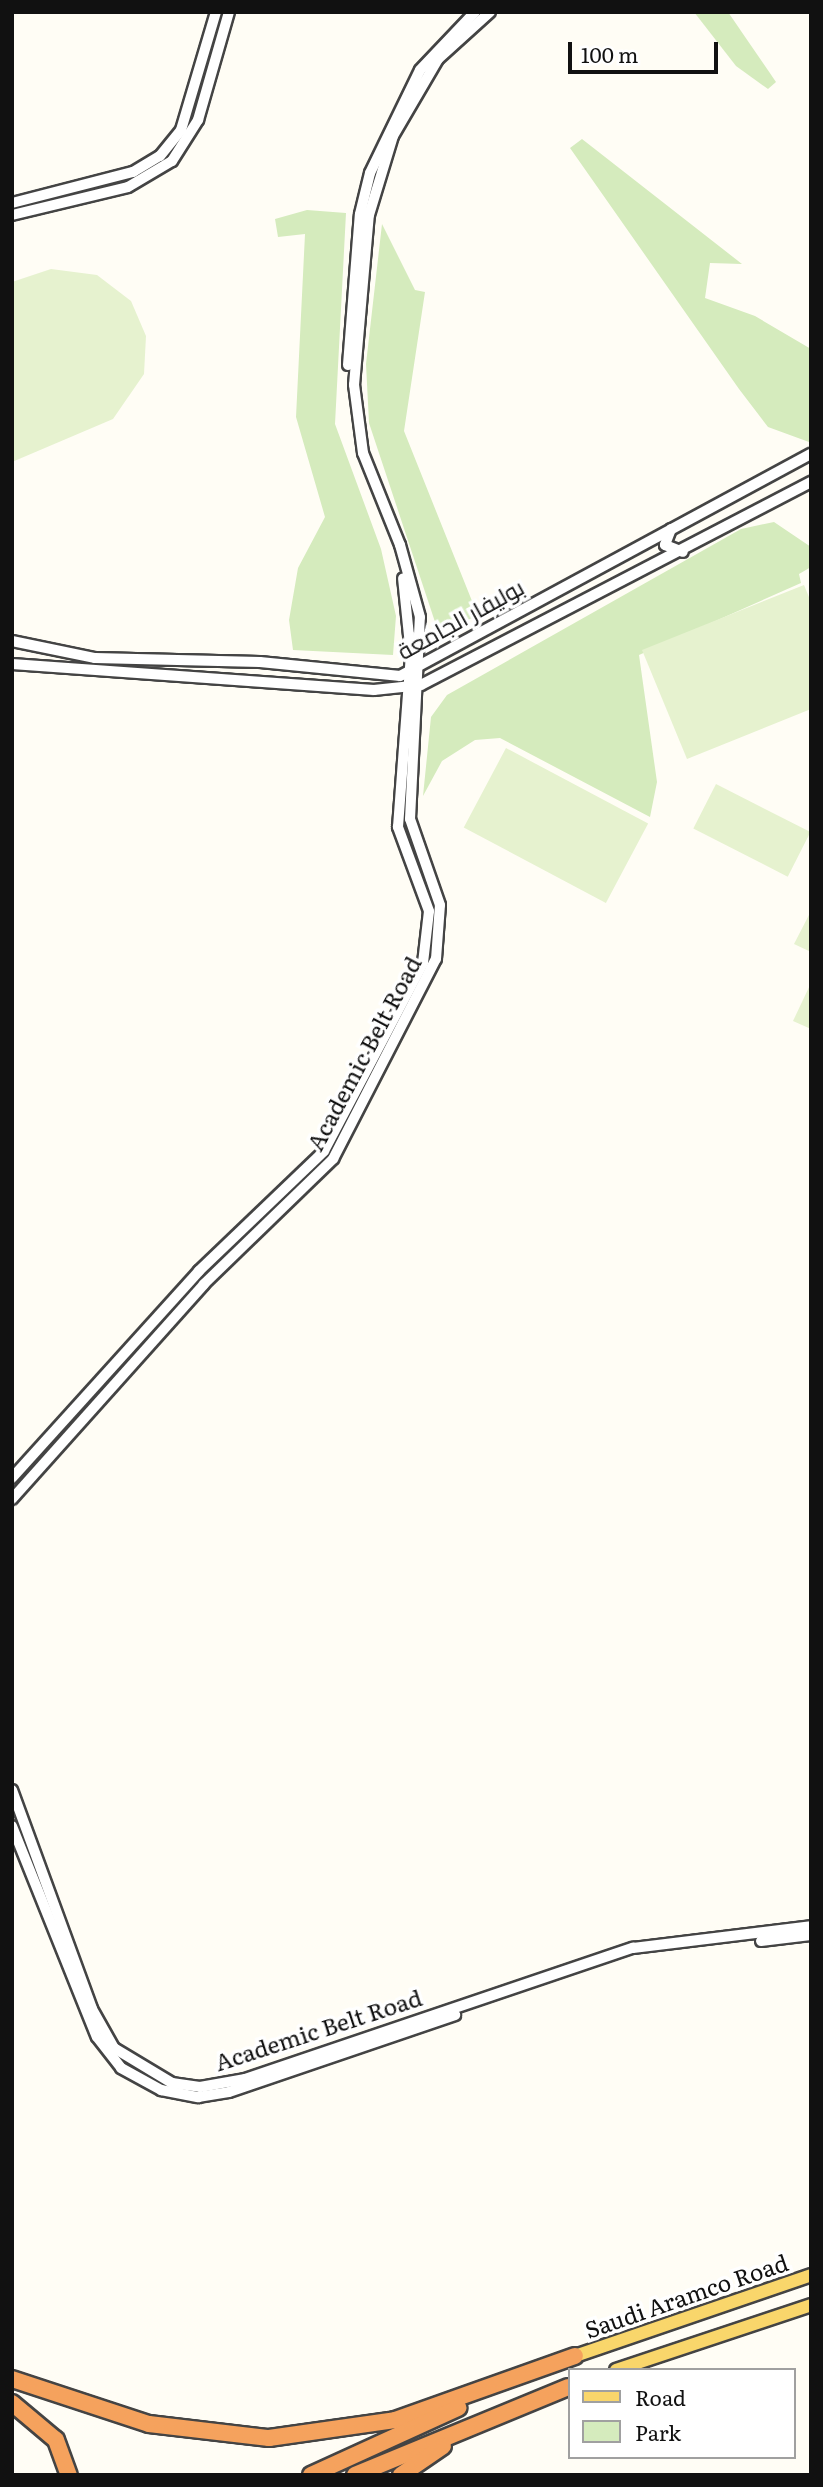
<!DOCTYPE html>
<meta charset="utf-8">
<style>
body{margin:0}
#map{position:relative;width:823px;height:2487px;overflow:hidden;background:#fffdf5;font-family:Literata,Cairo,serif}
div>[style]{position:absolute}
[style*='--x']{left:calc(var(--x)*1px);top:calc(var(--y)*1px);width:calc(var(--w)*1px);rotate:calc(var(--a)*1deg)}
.green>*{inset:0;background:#d5ebbd}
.pitch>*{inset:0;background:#e6f2cf;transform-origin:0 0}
.roads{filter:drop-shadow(2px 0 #444) drop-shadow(-2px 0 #444) drop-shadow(0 2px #444) drop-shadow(0 -2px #444)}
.minor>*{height:10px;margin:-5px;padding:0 5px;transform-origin:5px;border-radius:5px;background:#fff}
.major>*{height:12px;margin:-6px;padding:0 6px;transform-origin:6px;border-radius:6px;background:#f9d66b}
.highway>*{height:16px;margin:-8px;padding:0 8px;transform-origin:8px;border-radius:8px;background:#f5a25d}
span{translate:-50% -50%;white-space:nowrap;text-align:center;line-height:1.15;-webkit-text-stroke:7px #fff;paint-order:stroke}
.street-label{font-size:23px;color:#111}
.frame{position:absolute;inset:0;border:14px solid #111;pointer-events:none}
.legend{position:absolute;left:568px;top:2368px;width:228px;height:91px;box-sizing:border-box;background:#fff;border:2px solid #a0a0a0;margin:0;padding:9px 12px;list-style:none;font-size:21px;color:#111}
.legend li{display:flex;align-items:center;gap:14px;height:35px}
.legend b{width:35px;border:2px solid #a0a0a0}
.scale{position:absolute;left:568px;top:42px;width:150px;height:32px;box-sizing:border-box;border:4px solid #111;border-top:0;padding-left:9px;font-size:21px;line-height:24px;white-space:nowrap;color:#111;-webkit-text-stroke:5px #fff;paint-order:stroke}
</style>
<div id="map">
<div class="green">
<i style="clip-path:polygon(694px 12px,728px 12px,776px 82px,768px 89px,736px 66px)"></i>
<i style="clip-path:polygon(582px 139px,742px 264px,710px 263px,705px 298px,755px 316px,811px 349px,809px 442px,768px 427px,739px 389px,570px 148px)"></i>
<i style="clip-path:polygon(307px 210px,346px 213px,335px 424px,381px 549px,396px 616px,393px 655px,293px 650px,289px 620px,298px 568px,325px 517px,296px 417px,305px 234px,278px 237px,275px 219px)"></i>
<i style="clip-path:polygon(382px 224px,415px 290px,425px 292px,404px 431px,478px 616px,438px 631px,369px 423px,366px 364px)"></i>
<i style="clip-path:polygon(774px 522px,811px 547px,811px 567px,799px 574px,801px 583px,639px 655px,657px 782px,650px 817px,500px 738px,475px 740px,442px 761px,423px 796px,431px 717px,447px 695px,741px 529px)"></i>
</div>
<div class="pitch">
<i style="clip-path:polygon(51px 269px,97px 275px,131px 301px,146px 336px,144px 374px,113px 419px,12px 462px,12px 282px)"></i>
<i style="clip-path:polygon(804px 585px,811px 602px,811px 709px,687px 759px,642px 650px)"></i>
<i style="left:506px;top:748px;width:161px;height:90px;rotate:28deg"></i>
<i style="left:716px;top:784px;width:106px;height:50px;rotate:27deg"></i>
<i style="clip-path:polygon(811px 911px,811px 952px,794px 944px)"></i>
<i style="clip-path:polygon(811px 983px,811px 1029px,793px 1021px)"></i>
</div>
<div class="roads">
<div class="minor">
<i style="--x:12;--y:203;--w:125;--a:-14.4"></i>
<i style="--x:133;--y:172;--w:31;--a:-31"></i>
<i style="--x:160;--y:156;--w:33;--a:-51"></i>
<i style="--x:181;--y:130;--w:123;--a:-73.5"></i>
<i style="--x:12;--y:215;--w:119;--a:-13.6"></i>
<i style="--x:128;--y:187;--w:51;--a:-30.6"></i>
<i style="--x:172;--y:161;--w:49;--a:-57.6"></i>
<i style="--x:198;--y:120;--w:112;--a:-74"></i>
<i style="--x:348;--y:365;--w:151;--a:-85.5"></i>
<i style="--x:360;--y:214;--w:42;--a:-76.3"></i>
<i style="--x:370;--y:173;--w:114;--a:-64.1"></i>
<i style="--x:420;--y:70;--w:80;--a:-46.5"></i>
<i style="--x:671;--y:529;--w:17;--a:111"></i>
<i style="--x:665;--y:545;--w:19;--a:21"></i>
<i style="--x:12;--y:641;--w:85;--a:11.6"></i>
<i style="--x:95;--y:658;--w:165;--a:1.4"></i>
<i style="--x:260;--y:662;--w:141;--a:5.7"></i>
<i style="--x:400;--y:676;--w:467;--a:-28.4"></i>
<i style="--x:12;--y:664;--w:363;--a:4.1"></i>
<i style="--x:374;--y:690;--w:47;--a:-6.1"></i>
<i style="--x:421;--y:685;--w:440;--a:-27.5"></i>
<i style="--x:12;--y:1478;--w:279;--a:-47.9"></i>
<i style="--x:199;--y:1271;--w:173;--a:-43.8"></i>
<i style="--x:324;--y:1151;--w:212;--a:-62.2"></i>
<i style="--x:423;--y:963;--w:52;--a:-83.4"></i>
<i style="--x:429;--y:911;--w:90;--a:-110.3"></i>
<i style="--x:398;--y:827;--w:172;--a:-85.7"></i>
<i style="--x:411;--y:655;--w:77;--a:-95.9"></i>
<i style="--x:12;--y:1499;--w:288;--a:-48.2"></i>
<i style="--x:204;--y:1284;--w:180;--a:-44.1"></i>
<i style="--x:333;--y:1159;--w:225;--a:-62.8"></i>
<i style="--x:436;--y:959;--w:54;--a:-85.8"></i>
<i style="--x:440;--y:905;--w:91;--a:-109.2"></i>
<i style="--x:410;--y:819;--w:202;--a:-87.2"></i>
<i style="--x:420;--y:617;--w:75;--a:-105.5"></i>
<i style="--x:400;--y:545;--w:99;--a:-111.9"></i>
<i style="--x:363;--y:453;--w:69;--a:-97.5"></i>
<i style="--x:354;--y:385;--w:171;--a:-85"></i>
<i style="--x:369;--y:215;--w:83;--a:-73.1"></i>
<i style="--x:393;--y:136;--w:89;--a:-59.7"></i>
<i style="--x:438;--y:59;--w:70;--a:-42.1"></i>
<i style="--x:12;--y:1790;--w:233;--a:69.9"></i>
<i style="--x:92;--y:2009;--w:45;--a:60.6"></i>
<i style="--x:114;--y:2048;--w:68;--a:31.1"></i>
<i style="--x:172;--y:2083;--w:28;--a:8"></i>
<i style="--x:200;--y:2087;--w:46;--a:-10.1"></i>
<i style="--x:245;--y:2079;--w:410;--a:-18.7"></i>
<i style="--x:633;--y:1948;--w:179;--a:-7"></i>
<i style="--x:12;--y:1826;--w:227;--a:68.1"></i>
<i style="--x:97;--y:2037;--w:39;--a:52"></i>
<i style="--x:121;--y:2068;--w:46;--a:28.8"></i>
<i style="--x:161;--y:2090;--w:38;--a:11"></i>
<i style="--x:198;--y:2097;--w:31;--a:-9"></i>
<i style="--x:229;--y:2092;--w:239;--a:-18.8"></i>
<i style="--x:761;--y:1941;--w:50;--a:-6.8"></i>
</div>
<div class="major">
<i style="--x:575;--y:2356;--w:250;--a:-18.9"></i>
<i style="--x:616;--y:2370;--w:206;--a:-18.4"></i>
</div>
<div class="highway">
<i style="--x:12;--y:2379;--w:144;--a:18.2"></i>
<i style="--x:149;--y:2424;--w:121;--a:6.7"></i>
<i style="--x:269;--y:2438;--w:127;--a:-8.1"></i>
<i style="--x:395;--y:2420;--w:191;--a:-19.6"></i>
<i style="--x:12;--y:2403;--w:57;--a:40.1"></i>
<i style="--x:56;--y:2440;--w:37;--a:70"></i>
<i style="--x:311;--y:2475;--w:162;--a:-24.5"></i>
<i style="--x:355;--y:2475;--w:231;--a:-22.4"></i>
<i style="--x:401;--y:2475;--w:51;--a:-34.6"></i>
</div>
</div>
<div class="street-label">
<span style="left:460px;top:618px;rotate:-29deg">بوليفار الجامعة</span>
<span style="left:363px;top:1053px;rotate:-62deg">Academic Belt Road</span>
<span style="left:318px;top:2029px;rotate:-18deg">Academic Belt Road</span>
<span style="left:686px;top:2295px;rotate:-19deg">Saudi Aramco Road</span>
</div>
<div class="frame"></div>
<ul class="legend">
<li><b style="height:9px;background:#f9d66b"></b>Road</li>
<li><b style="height:19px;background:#d5ebbd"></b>Park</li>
</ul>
<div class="scale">100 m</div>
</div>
